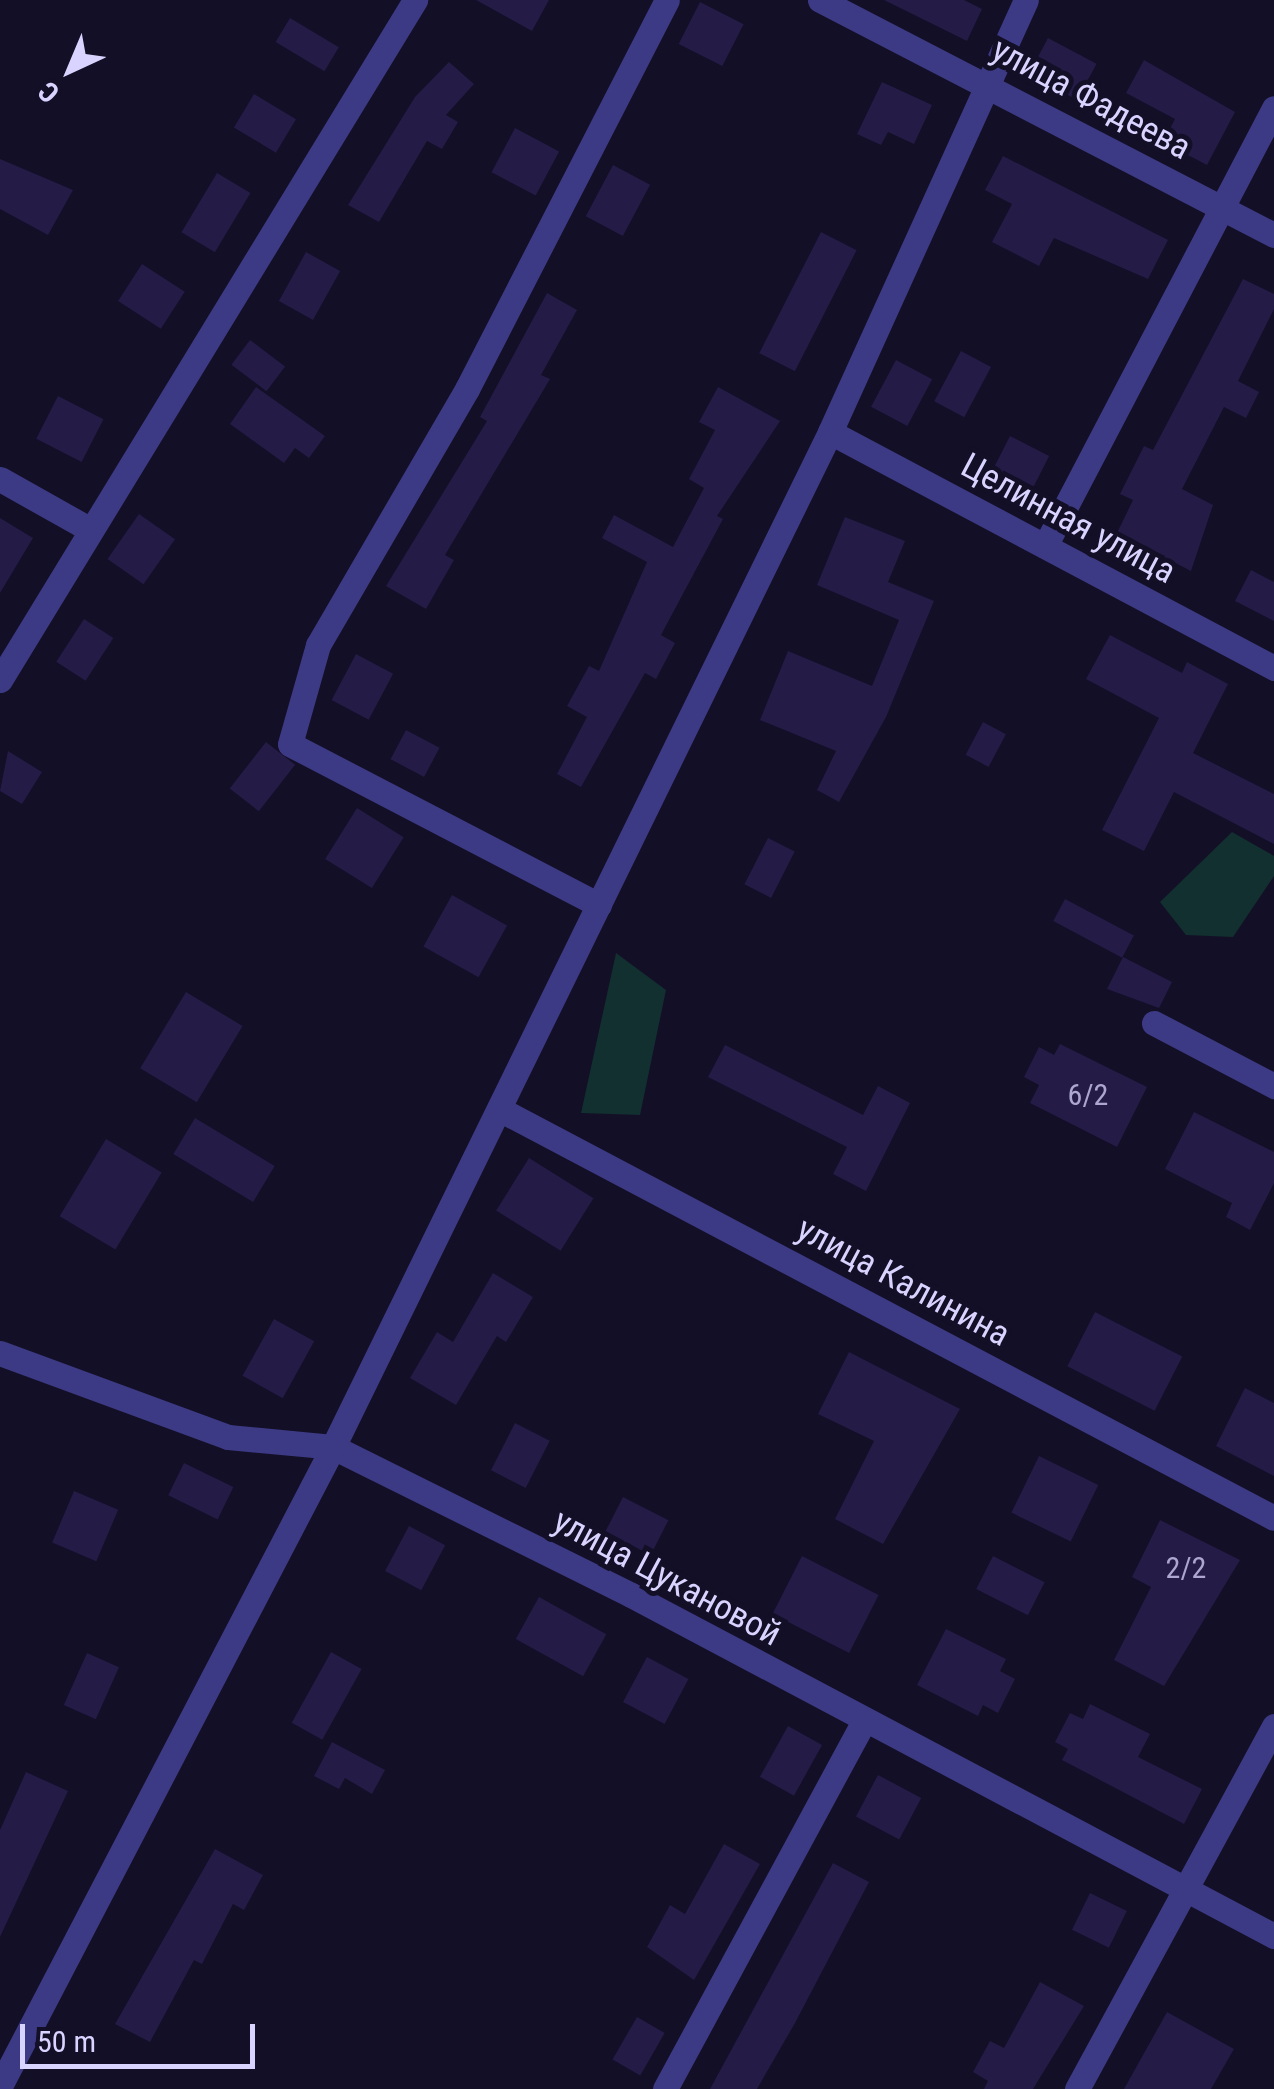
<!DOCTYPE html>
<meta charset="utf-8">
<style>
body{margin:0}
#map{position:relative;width:1274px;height:2089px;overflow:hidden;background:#130f26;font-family:"Roboto Condensed",sans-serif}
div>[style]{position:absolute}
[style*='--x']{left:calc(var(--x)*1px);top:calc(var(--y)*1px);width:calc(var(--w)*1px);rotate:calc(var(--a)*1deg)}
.green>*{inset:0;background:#12302f}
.building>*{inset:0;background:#241b47;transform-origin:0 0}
.minor>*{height:25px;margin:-12.5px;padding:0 12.5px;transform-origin:12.5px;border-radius:12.5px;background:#3d3a85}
span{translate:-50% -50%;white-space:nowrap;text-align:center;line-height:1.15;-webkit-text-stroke:10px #130f26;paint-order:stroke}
.number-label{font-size:30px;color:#aca6d1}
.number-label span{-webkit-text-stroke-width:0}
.street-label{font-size:35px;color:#d9d4ff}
.north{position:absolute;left:20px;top:20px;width:100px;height:100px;-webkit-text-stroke:8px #130f26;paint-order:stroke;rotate:224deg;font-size:28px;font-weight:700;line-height:40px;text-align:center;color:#d9d4ff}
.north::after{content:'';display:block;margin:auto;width:35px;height:45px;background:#d9d4ff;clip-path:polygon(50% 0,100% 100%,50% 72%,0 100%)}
.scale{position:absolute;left:20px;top:2024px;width:235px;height:45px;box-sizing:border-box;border:5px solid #d9d4ff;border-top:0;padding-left:12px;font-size:30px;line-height:35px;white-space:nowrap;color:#d9d4ff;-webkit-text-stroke:8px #130f26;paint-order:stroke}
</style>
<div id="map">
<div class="green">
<i style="clip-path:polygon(1232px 832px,1274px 856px,1274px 876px,1233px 937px,1186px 935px,1160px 902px)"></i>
<i style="clip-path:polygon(616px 953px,666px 990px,640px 1115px,581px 1113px)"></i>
</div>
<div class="building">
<i style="clip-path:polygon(476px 0,549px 0,532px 31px)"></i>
<i style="clip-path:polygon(884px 0,964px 0,982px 9px,967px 41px)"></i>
<i style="left:700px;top:2px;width:49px;height:47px;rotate:27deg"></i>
<i style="left:290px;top:18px;width:57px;height:28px;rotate:31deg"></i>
<i style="left:1048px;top:38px;width:55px;height:41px;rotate:28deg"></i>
<i style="clip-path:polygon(1144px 60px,1235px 112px,1207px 165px,1163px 142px,1175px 119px,1126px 93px)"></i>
<i style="clip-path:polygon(449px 62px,474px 84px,446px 115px,458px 122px,442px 149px,427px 141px,379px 222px,348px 205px,415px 97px)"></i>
<i style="clip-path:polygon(882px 82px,932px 105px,914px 144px,888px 132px,881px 145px,857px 134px)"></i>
<i style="left:254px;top:94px;width:49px;height:39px;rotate:31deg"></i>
<i style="left:515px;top:128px;width:50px;height:50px;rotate:28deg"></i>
<i style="clip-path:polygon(1003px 156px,1168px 240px,1148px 279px,1054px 238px,1039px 266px,992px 242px,1012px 204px,985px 190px)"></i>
<i style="clip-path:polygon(0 159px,73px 190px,48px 235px,0 209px)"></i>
<i style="left:613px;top:165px;width:42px;height:58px;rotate:28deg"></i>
<i style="left:217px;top:173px;width:39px;height:69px;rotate:31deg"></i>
<i style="left:821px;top:232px;width:40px;height:136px;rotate:27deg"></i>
<i style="left:306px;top:252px;width:39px;height:56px;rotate:29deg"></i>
<i style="left:142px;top:264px;width:51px;height:44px;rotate:33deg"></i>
<i style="clip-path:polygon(1243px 279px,1274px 294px,1274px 309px,1238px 381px,1259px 392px,1246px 418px,1224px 407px,1182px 489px,1213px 505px,1191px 571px,1117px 533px,1133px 500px,1120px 494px,1144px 446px,1153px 450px)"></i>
<i style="clip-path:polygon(547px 293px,577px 310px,541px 375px,550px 379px,445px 555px,454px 560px,426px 609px,386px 586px,487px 421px,480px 417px)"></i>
<i style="left:250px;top:340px;width:44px;height:31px;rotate:37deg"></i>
<i style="left:961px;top:351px;width:34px;height:57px;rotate:28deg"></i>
<i style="left:896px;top:360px;width:41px;height:53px;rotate:28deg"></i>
<i style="clip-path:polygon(256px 387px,325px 436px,309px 458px,295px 448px,284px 463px,230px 424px)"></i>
<i style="clip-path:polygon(718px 387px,780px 421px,717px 516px,723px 519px,661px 635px,675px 643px,656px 679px,645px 673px,581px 787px,557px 774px,587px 717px,567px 706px,589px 666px,599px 671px,647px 562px,602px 538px,614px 515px,673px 547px,704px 488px,689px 479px,715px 430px,699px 422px)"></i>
<i style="left:58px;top:396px;width:51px;height:48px;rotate:27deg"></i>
<i style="left:1010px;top:436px;width:44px;height:41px;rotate:27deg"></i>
<i style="left:139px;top:514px;width:44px;height:55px;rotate:35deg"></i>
<i style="clip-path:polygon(845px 517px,905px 541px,888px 582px,934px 601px,886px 717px,839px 802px,817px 790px,836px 751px,760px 720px,788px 651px,872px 686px,899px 620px,817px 585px)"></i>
<i style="clip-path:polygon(0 518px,33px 538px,0 593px)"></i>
<i style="clip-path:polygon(1251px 570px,1274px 582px,1274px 621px,1235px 601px)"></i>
<i style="left:84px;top:619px;width:35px;height:51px;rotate:33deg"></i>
<i style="clip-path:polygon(1110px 635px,1182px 673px,1187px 662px,1228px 684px,1193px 753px,1274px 794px,1274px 844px,1174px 792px,1144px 851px,1102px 830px,1159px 718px,1086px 679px)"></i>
<i style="left:356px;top:654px;width:42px;height:52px;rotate:28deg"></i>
<i style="left:983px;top:722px;width:26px;height:37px;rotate:28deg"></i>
<i style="left:406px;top:730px;width:38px;height:33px;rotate:28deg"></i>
<i style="left:266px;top:742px;width:37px;height:59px;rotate:38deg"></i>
<i style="clip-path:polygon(8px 751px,42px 772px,22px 804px,0 791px)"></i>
<i style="left:357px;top:808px;width:55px;height:60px;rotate:32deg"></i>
<i style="left:768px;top:838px;width:30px;height:52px;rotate:27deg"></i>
<i style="left:452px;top:895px;width:63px;height:59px;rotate:29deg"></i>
<i style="left:1065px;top:899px;width:78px;height:25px;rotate:28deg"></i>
<i style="clip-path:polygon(1123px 957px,1172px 982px,1159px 1008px,1107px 989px)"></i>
<i style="left:186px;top:992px;width:66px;height:89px;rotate:31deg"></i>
<i style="clip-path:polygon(1060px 1044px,1147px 1087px,1117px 1147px,1030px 1103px,1039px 1085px,1024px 1077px,1039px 1047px,1054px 1055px)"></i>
<i style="clip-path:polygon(725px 1045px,863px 1115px,878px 1086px,910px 1103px,866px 1191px,833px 1174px,847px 1147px,708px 1077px)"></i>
<i style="clip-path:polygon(1194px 1112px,1274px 1152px,1274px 1183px,1250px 1230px,1226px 1217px,1232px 1203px,1165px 1169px)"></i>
<i style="left:195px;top:1118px;width:93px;height:42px;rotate:31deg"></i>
<i style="left:106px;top:1139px;width:65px;height:90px;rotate:31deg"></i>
<i style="left:529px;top:1158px;width:76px;height:62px;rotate:32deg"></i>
<i style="clip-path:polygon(493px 1273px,533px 1297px,506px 1342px,497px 1336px,456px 1405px,410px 1378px,437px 1332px,453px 1342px)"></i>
<i style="left:1095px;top:1312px;width:98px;height:61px;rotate:27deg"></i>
<i style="left:274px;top:1319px;width:46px;height:65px;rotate:29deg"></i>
<i style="clip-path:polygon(849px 1352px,960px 1409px,883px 1544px,835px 1519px,874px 1441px,818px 1414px)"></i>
<i style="clip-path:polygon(1245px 1388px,1274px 1403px,1274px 1476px,1216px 1446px)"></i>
<i style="left:515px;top:1423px;width:39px;height:53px;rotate:27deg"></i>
<i style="left:1039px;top:1456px;width:66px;height:63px;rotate:26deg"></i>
<i style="left:184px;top:1463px;width:55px;height:36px;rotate:26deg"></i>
<i style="left:74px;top:1491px;width:48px;height:56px;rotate:23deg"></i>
<i style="left:623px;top:1497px;width:51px;height:39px;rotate:27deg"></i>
<i style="clip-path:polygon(1160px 1520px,1240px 1560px,1164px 1686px,1114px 1660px,1151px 1587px,1132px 1577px)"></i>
<i style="left:409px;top:1526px;width:41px;height:51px;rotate:28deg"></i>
<i style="left:802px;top:1556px;width:86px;height:65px;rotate:27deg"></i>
<i style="left:993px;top:1556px;width:58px;height:37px;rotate:27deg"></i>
<i style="left:539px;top:1597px;width:77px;height:48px;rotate:29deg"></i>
<i style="clip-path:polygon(946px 1629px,1006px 1659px,1000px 1671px,1015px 1679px,998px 1713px,983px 1705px,978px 1716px,917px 1685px)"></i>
<i style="left:331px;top:1652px;width:35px;height:81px;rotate:29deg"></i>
<i style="left:87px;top:1653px;width:35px;height:57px;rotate:24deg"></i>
<i style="left:647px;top:1657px;width:47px;height:51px;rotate:28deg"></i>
<i style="clip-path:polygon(1090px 1704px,1150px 1734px,1138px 1757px,1202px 1789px,1184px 1824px,1062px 1760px,1068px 1749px,1055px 1742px,1070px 1713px,1083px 1719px)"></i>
<i style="left:788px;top:1726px;width:39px;height:58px;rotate:29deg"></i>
<i style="clip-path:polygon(332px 1742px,385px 1770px,372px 1794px,345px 1778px,339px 1789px,314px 1776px)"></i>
<i style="clip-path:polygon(26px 1772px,68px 1791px,0 1937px,0 1830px)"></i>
<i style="left:878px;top:1775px;width:49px;height:47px;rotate:28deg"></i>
<i style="clip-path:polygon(724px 1844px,760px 1864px,694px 1980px,647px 1947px,670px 1905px,685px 1914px)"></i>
<i style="clip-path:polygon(215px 1849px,263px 1875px,244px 1910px,233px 1904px,202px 1964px,194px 1960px,150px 2042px,115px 2024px)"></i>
<i style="clip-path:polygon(833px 1863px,869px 1882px,795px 2023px,757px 2089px,710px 2089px)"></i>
<i style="left:1090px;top:1893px;width:41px;height:41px;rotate:26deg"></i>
<i style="clip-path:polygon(1040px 1982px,1084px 2006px,1033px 2089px,984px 2089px,988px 2081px,973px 2072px,990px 2041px,1004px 2048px)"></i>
<i style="clip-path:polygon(1167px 2012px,1234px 2049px,1211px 2089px,1124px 2089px)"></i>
<i style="left:637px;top:2017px;width:32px;height:49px;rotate:30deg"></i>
</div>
<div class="minor">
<i style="--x:820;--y:0;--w:511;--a:27.37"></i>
<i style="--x:830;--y:432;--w:503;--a:27.99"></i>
<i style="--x:0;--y:479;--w:104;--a:29.3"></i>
<i style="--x:1045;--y:546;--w:494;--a:-62.4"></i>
<i style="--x:0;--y:680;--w:797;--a:-58.6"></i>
<i style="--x:599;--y:905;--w:348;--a:-152.5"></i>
<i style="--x:290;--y:744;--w:103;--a:-74.2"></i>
<i style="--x:318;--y:645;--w:296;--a:-59.8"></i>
<i style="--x:467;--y:389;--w:437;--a:-62.8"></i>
<i style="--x:1154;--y:1023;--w:136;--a:27.7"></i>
<i style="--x:499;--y:1109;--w:876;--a:27.82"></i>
<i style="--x:0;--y:1353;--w:243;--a:20.2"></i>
<i style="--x:228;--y:1437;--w:105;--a:5.4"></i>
<i style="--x:333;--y:1447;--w:333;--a:26.4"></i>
<i style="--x:631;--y:1595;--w:728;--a:27.94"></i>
<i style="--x:0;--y:2086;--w:721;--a:-62.47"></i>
<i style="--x:333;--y:1447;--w:1130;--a:-63.91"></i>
<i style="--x:830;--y:432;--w:474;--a:-65.6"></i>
<i style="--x:665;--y:2089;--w:415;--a:-61.6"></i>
<i style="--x:1077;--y:2089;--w:413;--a:-61.5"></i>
</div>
<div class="number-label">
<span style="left:1088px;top:1095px">6/2</span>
<span style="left:1186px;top:1568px">2/2</span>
</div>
<div class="street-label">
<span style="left:1091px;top:99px;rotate:28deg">улица Фадеева</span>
<span style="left:1068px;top:519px;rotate:28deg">Целинная улица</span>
<span style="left:903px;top:1282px;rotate:28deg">улица Калинина</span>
<span style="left:667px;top:1578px;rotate:28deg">улица Цукановой</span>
</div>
<div class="north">С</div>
<div class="scale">50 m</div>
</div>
